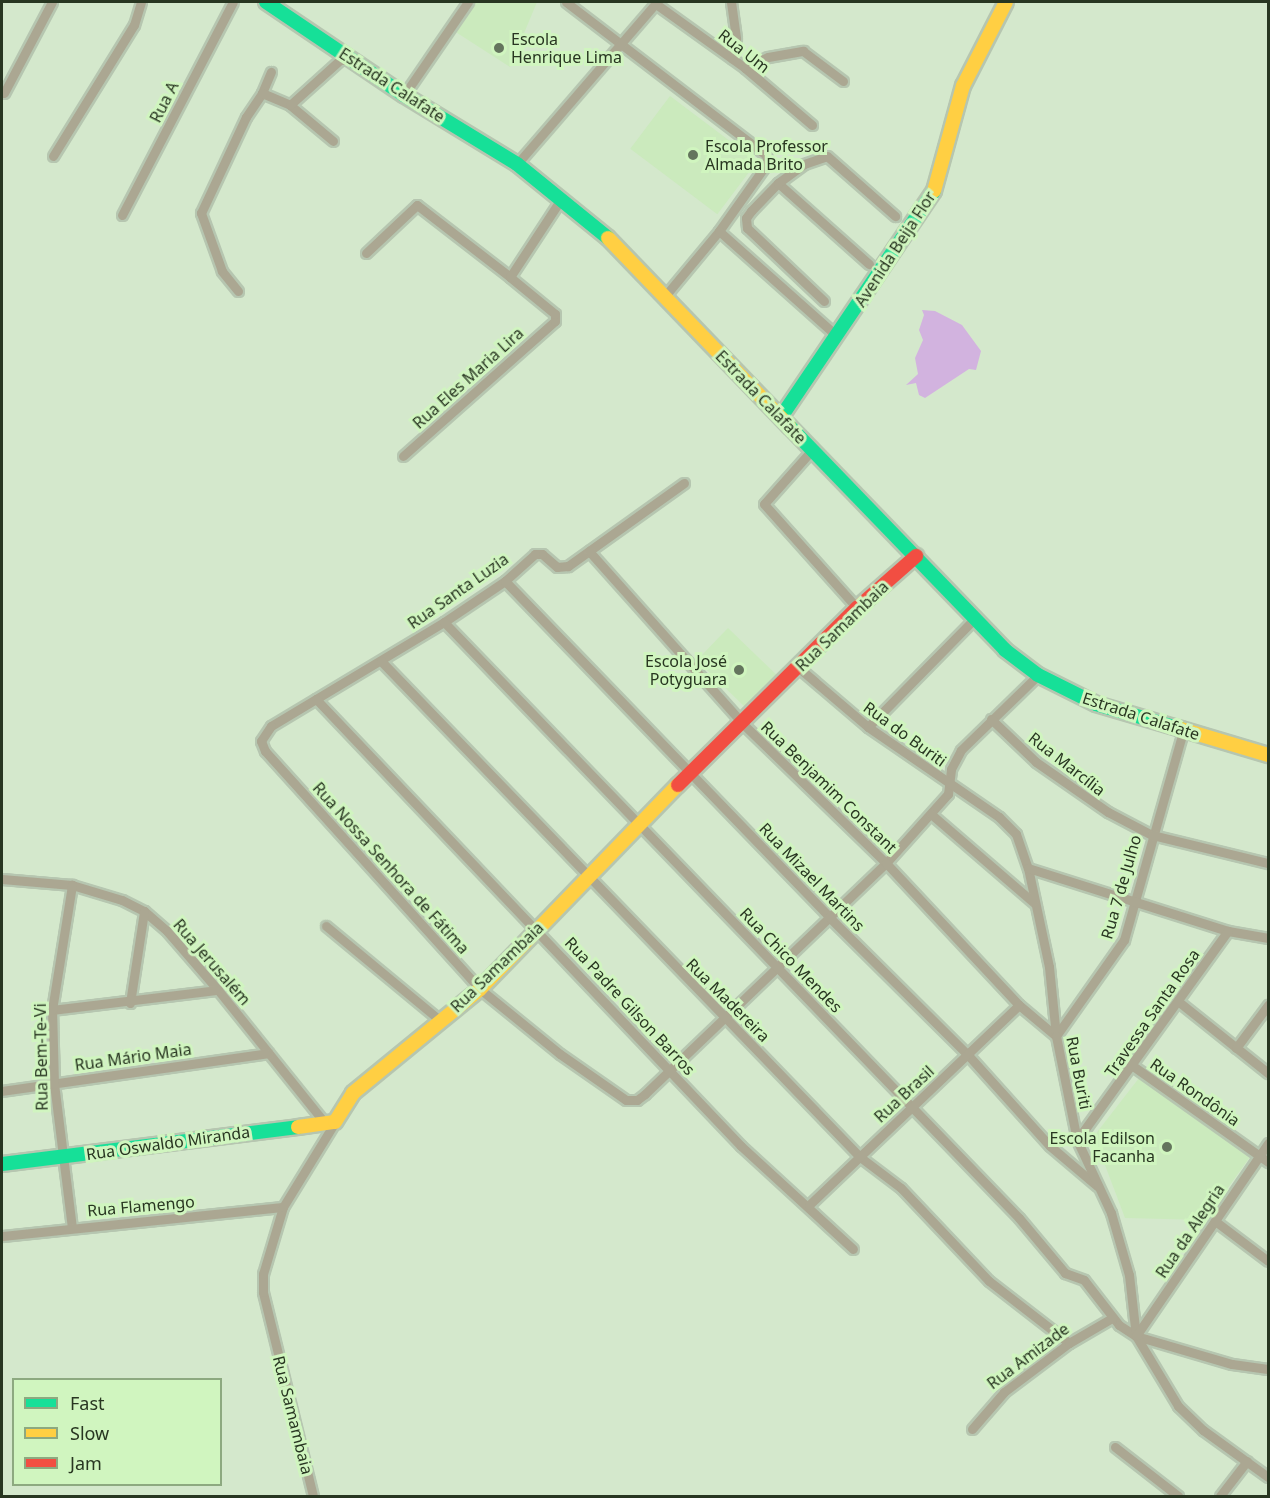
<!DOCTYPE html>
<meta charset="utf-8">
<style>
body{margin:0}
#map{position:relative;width:1270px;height:1498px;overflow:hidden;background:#d4e8cc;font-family:"Noto Sans",sans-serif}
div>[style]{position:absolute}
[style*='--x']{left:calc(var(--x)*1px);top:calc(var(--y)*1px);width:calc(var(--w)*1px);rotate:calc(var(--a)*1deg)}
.built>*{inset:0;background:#cbeabd;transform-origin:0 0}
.water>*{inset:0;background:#d2b3df}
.roads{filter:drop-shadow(2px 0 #b6c6b0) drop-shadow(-2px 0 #b6c6b0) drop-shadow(0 2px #b6c6b0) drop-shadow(0 -2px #b6c6b0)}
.street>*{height:9px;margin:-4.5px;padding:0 4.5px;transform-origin:4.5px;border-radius:4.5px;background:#aba792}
.fast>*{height:14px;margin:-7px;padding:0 7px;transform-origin:7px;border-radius:7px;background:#16e098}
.slow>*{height:14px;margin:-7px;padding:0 7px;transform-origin:7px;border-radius:7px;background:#ffcf43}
.jam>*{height:14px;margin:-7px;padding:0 7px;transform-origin:7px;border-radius:7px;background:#f24e42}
.dots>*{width:16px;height:16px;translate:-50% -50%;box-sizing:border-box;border:3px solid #d0f5bf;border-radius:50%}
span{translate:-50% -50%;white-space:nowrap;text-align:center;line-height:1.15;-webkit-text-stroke:6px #d0f5bf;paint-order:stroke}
.poi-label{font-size:16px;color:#283621}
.left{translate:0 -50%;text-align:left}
.right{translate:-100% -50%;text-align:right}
.street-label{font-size:16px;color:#283621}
.frame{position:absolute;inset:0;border:3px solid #283621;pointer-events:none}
.legend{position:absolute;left:12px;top:1378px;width:210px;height:108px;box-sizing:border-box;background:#d0f5bf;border:2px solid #8da980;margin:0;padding:8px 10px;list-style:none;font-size:18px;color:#283621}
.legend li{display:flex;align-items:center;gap:12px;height:30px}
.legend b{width:30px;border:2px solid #8da980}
</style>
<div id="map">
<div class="built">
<i style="clip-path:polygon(471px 2px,537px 2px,510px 67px,451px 29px)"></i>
<i style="left:670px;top:96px;width:109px;height:66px;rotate:37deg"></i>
<i style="left:728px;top:628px;width:72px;height:45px;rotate:44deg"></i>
<i style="clip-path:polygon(1139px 1078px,1250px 1157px,1205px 1220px,1125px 1218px,1094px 1136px)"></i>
</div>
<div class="water">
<i style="clip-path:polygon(922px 310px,935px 311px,962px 325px,981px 351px,976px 370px,969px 369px,925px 398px,919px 395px,916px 383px,906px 385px,918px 374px,915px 358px,923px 340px,919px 330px,924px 315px)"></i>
</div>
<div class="roads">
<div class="street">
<i style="--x:566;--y:2;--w:252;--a:37.4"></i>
<i style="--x:766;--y:155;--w:7;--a:74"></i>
<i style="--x:768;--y:162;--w:85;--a:125.4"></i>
<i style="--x:719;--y:231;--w:85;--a:129.7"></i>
<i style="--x:731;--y:2;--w:37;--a:82"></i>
<i style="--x:736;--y:39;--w:20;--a:101"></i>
<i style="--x:656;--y:4;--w:110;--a:35.7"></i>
<i style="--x:745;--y:68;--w:88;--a:40.4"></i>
<i style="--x:745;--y:68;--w:25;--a:-26"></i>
<i style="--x:768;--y:57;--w:36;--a:-10"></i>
<i style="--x:803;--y:51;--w:50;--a:36.9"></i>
<i style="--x:4;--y:93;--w:103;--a:-62.2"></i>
<i style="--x:262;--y:93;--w:23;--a:-67"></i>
<i style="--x:404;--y:95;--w:113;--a:-55.5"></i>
<i style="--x:290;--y:105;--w:56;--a:39.9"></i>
<i style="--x:53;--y:156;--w:154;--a:-58.3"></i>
<i style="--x:134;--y:25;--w:24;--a:-73"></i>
<i style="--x:517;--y:164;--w:214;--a:-49.2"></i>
<i style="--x:778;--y:183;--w:122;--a:41.7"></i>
<i style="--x:122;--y:215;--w:240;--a:-62.5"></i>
<i style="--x:719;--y:231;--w:158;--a:41.7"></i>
<i style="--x:366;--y:253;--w:70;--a:-43.3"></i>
<i style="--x:417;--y:205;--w:118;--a:37.7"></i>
<i style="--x:238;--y:291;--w:26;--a:-129"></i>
<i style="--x:222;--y:271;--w:62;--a:-109.9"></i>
<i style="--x:201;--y:213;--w:106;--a:-64.9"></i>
<i style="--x:246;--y:117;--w:29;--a:-56"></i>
<i style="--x:262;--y:93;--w:30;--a:23"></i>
<i style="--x:290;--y:105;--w:67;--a:-42"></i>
<i style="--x:340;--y:60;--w:10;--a:0"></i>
<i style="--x:824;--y:301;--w:106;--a:-136.5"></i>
<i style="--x:747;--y:228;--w:10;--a:-96"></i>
<i style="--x:746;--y:218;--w:9;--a:-54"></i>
<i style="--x:751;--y:211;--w:39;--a:-46"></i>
<i style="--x:778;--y:183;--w:32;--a:-36"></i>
<i style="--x:804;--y:164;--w:24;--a:-19"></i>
<i style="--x:827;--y:156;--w:91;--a:41.4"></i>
<i style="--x:812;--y:450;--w:72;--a:131.6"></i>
<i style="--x:764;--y:504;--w:140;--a:48.2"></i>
<i style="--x:403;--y:456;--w:203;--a:-41.6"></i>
<i style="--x:555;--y:321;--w:7;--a:-90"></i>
<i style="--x:555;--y:314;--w:58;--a:-140.6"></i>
<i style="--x:510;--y:277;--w:93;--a:-56.8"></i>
<i style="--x:684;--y:483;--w:143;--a:144.4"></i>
<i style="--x:568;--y:566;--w:11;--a:175"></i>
<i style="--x:557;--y:567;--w:20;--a:-139"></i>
<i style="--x:542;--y:554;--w:7;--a:180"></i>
<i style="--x:535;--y:554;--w:40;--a:138"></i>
<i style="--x:505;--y:581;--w:73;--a:146.1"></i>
<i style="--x:444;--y:622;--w:202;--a:149"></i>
<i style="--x:271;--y:726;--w:18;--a:124"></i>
<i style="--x:261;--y:741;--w:11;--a:68"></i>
<i style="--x:265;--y:751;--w:321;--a:47.9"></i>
<i style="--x:480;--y:989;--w:103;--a:39.1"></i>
<i style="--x:560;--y:1054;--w:80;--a:34.9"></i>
<i style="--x:626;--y:1100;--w:11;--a:0"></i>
<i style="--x:637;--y:1100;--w:10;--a:-37"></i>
<i style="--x:645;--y:1094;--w:334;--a:-43.8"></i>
<i style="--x:886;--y:863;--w:93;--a:-48.1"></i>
<i style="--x:948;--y:794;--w:25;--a:-83"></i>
<i style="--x:951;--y:769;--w:21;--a:-62"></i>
<i style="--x:961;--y:750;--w:107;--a:-44.2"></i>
<i style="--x:589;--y:551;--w:230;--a:48.3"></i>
<i style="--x:742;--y:723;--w:201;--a:44.2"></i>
<i style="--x:886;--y:863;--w:195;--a:46.9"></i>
<i style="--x:1019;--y:1005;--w:48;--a:40"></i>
<i style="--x:1056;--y:1036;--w:118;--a:-54.7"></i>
<i style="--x:1124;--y:940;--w:217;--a:-74.2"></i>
<i style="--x:505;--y:581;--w:467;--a:46"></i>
<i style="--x:829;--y:917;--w:196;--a:44.8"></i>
<i style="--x:968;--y:1055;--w:122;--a:48"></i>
<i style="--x:1050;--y:1146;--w:62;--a:40.4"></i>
<i style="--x:444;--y:622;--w:828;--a:46.03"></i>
<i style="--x:1019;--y:1218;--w:72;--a:50.1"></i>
<i style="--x:1065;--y:1273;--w:20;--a:20"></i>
<i style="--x:1084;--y:1280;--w:57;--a:52.1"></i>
<i style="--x:1119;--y:1325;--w:20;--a:33"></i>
<i style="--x:1136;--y:1336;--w:100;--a:16.3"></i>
<i style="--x:1232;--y:1364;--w:36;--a:8"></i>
<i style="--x:381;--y:661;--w:690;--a:46"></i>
<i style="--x:860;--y:1157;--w:51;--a:37.1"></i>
<i style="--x:901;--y:1188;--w:128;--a:46.6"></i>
<i style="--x:989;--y:1281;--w:101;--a:37.8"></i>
<i style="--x:799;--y:668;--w:91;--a:40.5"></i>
<i style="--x:868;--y:727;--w:159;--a:34.5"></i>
<i style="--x:999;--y:817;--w:24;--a:45"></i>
<i style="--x:1016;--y:834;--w:36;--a:71"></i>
<i style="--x:1028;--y:868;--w:101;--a:78"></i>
<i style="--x:1049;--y:967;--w:69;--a:84.2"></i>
<i style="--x:1056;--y:1036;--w:106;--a:78.6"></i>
<i style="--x:1077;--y:1140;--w:81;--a:65"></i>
<i style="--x:1111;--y:1213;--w:65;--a:73.8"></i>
<i style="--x:1129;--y:1275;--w:61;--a:83.5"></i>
<i style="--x:1136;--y:1336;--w:82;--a:59"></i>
<i style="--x:1178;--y:1406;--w:35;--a:44"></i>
<i style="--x:1203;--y:1430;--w:80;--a:35.9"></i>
<i style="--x:316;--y:699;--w:617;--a:46.45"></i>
<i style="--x:741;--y:1146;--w:152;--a:42.6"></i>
<i style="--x:991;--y:719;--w:62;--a:43.7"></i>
<i style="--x:1036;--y:762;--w:88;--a:34.8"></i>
<i style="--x:1108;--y:812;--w:50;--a:27.6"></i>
<i style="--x:1152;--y:835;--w:119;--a:13.6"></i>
<i style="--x:868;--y:727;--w:151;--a:-45.5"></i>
<i style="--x:931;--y:814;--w:135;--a:40.8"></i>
<i style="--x:1028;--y:868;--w:210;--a:17.5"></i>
<i style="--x:1228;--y:931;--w:41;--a:9.9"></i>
<i style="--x:2;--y:879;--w:70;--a:4.9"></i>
<i style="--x:72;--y:885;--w:52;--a:16.7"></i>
<i style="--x:122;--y:900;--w:25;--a:27"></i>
<i style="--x:144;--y:911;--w:30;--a:41"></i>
<i style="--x:167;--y:931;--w:78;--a:49.2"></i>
<i style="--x:218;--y:990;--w:169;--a:51.2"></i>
<i style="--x:326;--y:926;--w:149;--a:39.6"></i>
<i style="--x:1179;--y:1002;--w:114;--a:38.6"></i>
<i style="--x:130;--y:1003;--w:93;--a:-81.3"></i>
<i style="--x:52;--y:1010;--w:167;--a:-6.9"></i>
<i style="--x:1236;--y:1048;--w:54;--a:-53.3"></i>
<i style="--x:1133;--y:1066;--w:166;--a:35.4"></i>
<i style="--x:2;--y:1091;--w:269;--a:-8.1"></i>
<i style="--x:1077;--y:1140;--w:258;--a:-54.2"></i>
<i style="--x:809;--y:1205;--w:290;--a:-43.6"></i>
<i style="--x:1215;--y:1221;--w:66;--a:37"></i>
<i style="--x:72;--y:1228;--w:145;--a:-97.1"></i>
<i style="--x:54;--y:1084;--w:74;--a:-91.5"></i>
<i style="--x:52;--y:1010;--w:127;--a:-80.9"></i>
<i style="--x:2;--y:1236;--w:282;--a:-5.9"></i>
<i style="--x:1136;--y:1336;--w:234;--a:-55.6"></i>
<i style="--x:972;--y:1429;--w:49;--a:-49.1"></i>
<i style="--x:1004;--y:1392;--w:81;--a:-37"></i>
<i style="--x:1069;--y:1343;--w:50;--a:-30.2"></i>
<i style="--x:1115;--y:1447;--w:80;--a:37.9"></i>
<i style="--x:313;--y:1496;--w:210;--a:-103.8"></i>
<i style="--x:263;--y:1292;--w:18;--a:-90"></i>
<i style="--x:263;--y:1274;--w:70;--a:-73.4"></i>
<i style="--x:283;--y:1207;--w:100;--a:-58.5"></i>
<i style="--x:1220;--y:1496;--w:44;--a:-52.4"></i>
</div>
<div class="fast">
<i style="--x:266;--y:2;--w:166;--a:34"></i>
<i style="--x:404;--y:95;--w:132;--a:31.4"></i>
<i style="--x:517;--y:164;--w:117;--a:39.1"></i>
<i style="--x:781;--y:417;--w:273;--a:-55.9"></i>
<i style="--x:789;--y:426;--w:311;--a:46"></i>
<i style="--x:1005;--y:650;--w:41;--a:37.1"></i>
<i style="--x:1038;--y:675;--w:65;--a:26.6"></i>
<i style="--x:1096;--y:704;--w:89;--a:16.4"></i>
<i style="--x:2;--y:1164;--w:298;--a:-7.1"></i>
</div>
<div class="slow">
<i style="--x:934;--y:191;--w:109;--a:-74.6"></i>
<i style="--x:963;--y:86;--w:94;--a:-62.9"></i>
<i style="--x:608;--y:238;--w:261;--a:46.1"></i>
<i style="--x:1181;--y:729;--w:91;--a:16.6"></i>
<i style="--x:298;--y:1127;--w:37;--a:-8"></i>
<i style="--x:335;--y:1122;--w:34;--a:-58"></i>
<i style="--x:353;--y:1093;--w:164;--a:-39.3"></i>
<i style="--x:480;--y:989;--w:284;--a:-45.9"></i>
</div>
<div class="jam">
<i style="--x:678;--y:785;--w:252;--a:-44.7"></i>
<i style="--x:857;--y:608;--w:79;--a:-41.4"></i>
</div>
</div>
<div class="dots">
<i style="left:499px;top:48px;background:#64745d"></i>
<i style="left:693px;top:155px;background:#64745d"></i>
<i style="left:739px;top:670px;background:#64745d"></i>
<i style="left:1167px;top:1147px;background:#64745d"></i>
</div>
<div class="poi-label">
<span class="left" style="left:511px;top:48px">Escola<br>Henrique Lima</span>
<span class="left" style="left:705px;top:155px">Escola Professor<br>Almada Brito</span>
<span class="right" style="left:727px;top:670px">Escola José<br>Potyguara</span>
<span class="right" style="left:1155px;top:1147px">Escola Edilson<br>Facanha</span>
</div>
<div class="street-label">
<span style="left:744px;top:51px;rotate:38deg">Rua Um</span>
<span style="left:392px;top:85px;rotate:33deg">Estrada Calafate</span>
<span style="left:164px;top:102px;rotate:-63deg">Rua A</span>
<span style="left:895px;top:249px;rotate:-57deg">Avenida Beija Flor</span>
<span style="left:468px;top:378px;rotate:-42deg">Rua Eles Maria Lira</span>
<span style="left:761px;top:397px;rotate:46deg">Estrada Calafate</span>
<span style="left:458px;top:591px;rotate:-35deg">Rua Santa Luzia</span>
<span style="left:842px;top:626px;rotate:-44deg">Rua Samambaia</span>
<span style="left:1141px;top:716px;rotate:18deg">Estrada Calafate</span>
<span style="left:905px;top:734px;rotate:36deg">Rua do Buriti</span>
<span style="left:1067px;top:764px;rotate:38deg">Rua Marcília</span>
<span style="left:829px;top:787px;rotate:44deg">Rua Benjamim Constant</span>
<span style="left:391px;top:868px;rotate:48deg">Rua Nossa Senhora de Fátima</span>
<span style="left:812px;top:877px;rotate:46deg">Rua Mizael Martins</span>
<span style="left:1121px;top:887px;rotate:-74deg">Rua 7 de Julho</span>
<span style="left:791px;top:960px;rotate:46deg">Rua Chico Mendes</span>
<span style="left:212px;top:962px;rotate:49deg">Rua Jerusalém</span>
<span style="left:497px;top:967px;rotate:-44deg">Rua Samambaia</span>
<span style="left:728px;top:1000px;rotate:45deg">Rua Madereira</span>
<span style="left:630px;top:1006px;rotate:47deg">Rua Padre Gilson Barros</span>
<span style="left:1152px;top:1013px;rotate:-55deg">Travessa Santa Rosa</span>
<span style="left:41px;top:1057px;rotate:-91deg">Rua Bem-Te-Vi</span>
<span style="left:133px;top:1057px;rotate:-8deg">Rua Mário Maia</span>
<span style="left:1079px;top:1073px;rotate:79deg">Rua Buriti</span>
<span style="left:1195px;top:1092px;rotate:35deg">Rua Rondônia</span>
<span style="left:904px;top:1094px;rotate:-43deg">Rua Brasil</span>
<span style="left:168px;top:1143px;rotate:-8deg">Rua Oswaldo Miranda</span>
<span style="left:141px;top:1206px;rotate:-5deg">Rua Flamengo</span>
<span style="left:1190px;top:1231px;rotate:-56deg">Rua da Alegria</span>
<span style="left:1028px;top:1356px;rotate:-37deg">Rua Amizade</span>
<span style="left:293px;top:1415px;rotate:76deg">Rua Samambaia</span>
</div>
<div class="frame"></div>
<ul class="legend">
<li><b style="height:8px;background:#16e098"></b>Fast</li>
<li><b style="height:8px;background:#ffcf43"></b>Slow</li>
<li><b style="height:8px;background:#f24e42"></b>Jam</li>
</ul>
</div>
